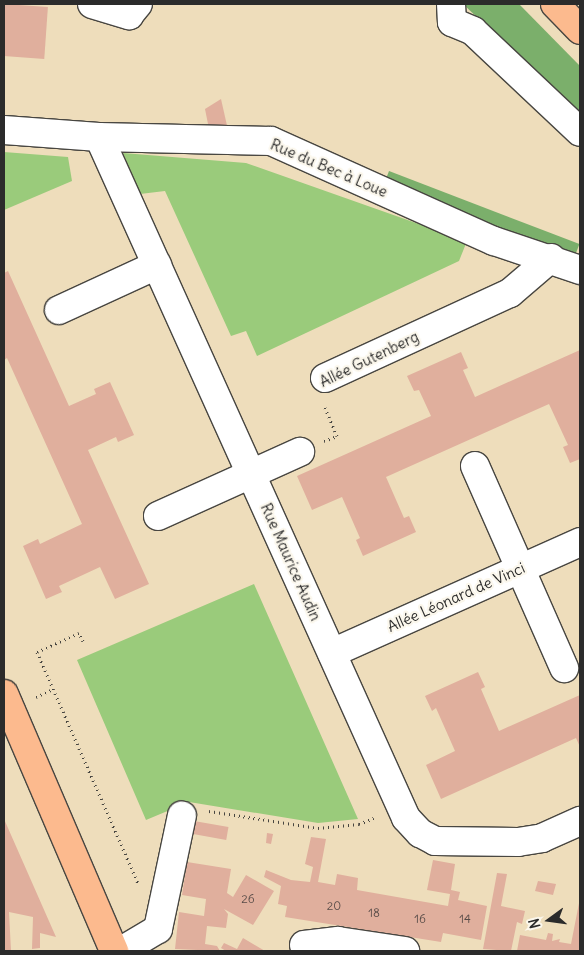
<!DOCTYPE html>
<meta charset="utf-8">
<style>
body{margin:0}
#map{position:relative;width:584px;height:955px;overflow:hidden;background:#edb;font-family:Delius,sans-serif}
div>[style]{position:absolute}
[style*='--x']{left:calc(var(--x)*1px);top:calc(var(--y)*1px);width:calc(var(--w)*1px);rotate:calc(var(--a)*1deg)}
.green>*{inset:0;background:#9acb7b}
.forest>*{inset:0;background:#7baf6b;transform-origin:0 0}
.building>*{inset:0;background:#e0af9d;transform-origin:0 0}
.path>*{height:3px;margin-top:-1.5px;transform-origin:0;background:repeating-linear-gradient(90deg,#484641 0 1px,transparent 0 5px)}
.roads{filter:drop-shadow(1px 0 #484641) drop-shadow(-1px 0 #484641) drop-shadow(0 1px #484641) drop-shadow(0 -1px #484641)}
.minor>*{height:28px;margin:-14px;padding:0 14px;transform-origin:14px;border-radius:14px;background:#fff}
.major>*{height:28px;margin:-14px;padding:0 14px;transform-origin:14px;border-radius:14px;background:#fcba8e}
.highway>*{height:28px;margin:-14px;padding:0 14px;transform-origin:14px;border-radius:14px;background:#fcba8e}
span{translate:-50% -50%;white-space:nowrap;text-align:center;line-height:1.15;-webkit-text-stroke:4.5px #fbf7ec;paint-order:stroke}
.number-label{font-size:12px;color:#584c48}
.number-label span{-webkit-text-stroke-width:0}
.street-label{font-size:15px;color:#2b2b2b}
.frame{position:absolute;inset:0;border:5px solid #2b2b2b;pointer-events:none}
.north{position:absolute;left:524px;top:895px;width:50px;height:50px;-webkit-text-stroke:4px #fbf7ec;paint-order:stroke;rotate:256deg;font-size:14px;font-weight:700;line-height:20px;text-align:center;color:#2b2b2b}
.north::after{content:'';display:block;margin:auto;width:18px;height:22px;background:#2b2b2b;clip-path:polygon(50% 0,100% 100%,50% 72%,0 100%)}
</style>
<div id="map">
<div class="green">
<i style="clip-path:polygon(4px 152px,68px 157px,72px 181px,4px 210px)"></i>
<i style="clip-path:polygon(123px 153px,246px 163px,467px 241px,459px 261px,257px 356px,246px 331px,231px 336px,165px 191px,140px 194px)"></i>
<i style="clip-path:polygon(254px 584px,358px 819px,318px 823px,189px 802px,146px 820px,77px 660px)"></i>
</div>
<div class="forest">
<i style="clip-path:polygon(463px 4px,519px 4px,580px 66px,580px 115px)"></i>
<i style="left:389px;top:171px;width:204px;height:16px;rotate:21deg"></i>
</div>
<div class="building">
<i style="left:4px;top:4px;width:44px;height:52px;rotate:4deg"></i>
<i style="clip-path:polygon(221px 99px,228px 130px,209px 129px,205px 109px)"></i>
<i style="clip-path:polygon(8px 271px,69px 406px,96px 394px,94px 389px,110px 382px,134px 435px,118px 442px,116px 437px,88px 450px,149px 584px,115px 599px,100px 567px,59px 586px,62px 592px,46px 599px,23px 546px,38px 539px,40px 544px,82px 524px,7px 358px,4px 360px,4px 273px)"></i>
<i style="clip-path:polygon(580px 350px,580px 459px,570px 463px,563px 447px,568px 445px,549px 404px,386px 477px,404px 518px,409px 516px,416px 532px,363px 556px,356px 540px,360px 538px,342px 497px,312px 510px,297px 476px,431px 416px,419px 390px,414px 391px,407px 376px,461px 352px,468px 368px,463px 370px,475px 397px)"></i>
<i style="clip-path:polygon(478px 672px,485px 687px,481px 689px,499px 731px,580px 695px,580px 747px,576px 738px,441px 799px,426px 765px,455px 751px,436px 708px,432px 711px,425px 696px)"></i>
<i style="clip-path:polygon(4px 819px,56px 937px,40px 933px,40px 948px,32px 949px,33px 917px,9px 912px,11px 951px,4px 951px)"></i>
<i style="left:194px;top:821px;width:35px;height:13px;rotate:10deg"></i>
<i style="clip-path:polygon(267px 833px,273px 834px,271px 844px,266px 843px)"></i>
<i style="clip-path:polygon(311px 837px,326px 839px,318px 882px,335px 885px,337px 874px,358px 878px,357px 890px,448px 906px,450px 894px,427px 890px,433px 860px,455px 864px,451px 890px,460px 892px,458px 900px,487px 906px,481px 940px,443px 933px,441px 942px,285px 917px,287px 906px,278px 904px,281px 886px,264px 877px,266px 870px,291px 880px,310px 882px,313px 867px,305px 864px)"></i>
<i style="clip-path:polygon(187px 862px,231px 869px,227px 893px,233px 897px,246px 875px,274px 891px,253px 925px,224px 909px,228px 914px,226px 928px,207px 926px,205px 944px,217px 946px,220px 951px,175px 949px,179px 912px,204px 916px,206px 899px,182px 895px)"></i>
<i style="clip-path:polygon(497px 873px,507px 874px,501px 906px,525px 911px,522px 924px,517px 922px,511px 951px,483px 949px)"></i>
<i style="clip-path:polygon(538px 881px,556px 884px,553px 895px,535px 891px)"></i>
<i style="clip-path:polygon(580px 898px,580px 951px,517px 951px,520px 935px,546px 940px,548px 933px,553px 934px,552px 941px,560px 939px,559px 942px,571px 944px)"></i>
<i style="clip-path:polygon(243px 938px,265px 951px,226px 951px,221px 948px,224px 943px,237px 949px)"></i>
</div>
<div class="path">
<i style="--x:324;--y:441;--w:14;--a:-21"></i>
<i style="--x:337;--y:436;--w:33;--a:-113"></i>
<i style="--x:83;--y:641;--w:9;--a:-117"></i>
<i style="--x:79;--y:633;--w:46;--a:155.7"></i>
<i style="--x:37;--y:652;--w:252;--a:66.4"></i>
<i style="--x:36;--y:697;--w:19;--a:-25"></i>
<i style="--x:209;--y:811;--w:110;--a:8.9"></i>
<i style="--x:318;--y:828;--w:41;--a:-5.6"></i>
<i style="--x:359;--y:824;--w:16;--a:-22"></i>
</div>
<div class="roads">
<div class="minor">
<i style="--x:92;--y:4;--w:39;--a:17"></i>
<i style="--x:129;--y:15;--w:14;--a:-51"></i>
<i style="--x:451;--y:4;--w:18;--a:87"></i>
<i style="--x:452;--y:22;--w:23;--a:23"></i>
<i style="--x:473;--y:31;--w:147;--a:43.3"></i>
<i style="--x:4;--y:130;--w:95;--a:4.2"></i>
<i style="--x:99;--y:137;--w:172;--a:1.3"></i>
<i style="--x:271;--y:141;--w:244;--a:24.2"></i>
<i style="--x:494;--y:241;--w:91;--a:18.6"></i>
<i style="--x:99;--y:137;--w:747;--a:65.73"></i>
<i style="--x:406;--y:818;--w:21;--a:47"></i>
<i style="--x:420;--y:833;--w:17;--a:28"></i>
<i style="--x:435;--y:841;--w:83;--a:0.7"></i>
<i style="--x:518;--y:842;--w:24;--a:-9"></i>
<i style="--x:542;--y:838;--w:42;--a:-24.1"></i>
<i style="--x:59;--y:310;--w:108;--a:-24.7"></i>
<i style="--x:325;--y:378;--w:204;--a:-24.7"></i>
<i style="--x:510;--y:293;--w:54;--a:-40.5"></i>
<i style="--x:475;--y:466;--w:221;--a:66.2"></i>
<i style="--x:158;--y:516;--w:156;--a:-24.3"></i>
<i style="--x:332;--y:653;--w:272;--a:-24.1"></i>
<i style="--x:304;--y:945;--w:34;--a:-7"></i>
<i style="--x:338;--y:941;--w:68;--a:8.5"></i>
<i style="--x:121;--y:951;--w:43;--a:-30.7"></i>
<i style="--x:158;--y:929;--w:116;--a:-78.1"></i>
</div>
<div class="major">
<i style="--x:4;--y:694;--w:280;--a:66.8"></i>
</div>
<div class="highway">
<i style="--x:555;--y:4;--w:36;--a:46"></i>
</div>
</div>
<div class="number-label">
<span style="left:248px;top:899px">26</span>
<span style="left:334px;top:906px">20</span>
<span style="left:374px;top:913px">18</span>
<span style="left:420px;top:919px">16</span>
<span style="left:465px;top:919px">14</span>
</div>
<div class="street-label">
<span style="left:329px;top:168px;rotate:23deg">Rue du Bec à Loue</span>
<span style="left:369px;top:359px;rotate:-26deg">Allée Gutenberg</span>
<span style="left:291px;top:562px;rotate:66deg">Rue Maurice Audin</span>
<span style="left:456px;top:597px;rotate:-24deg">Allée Léonard de Vinci</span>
</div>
<div class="frame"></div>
<div class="north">N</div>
</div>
